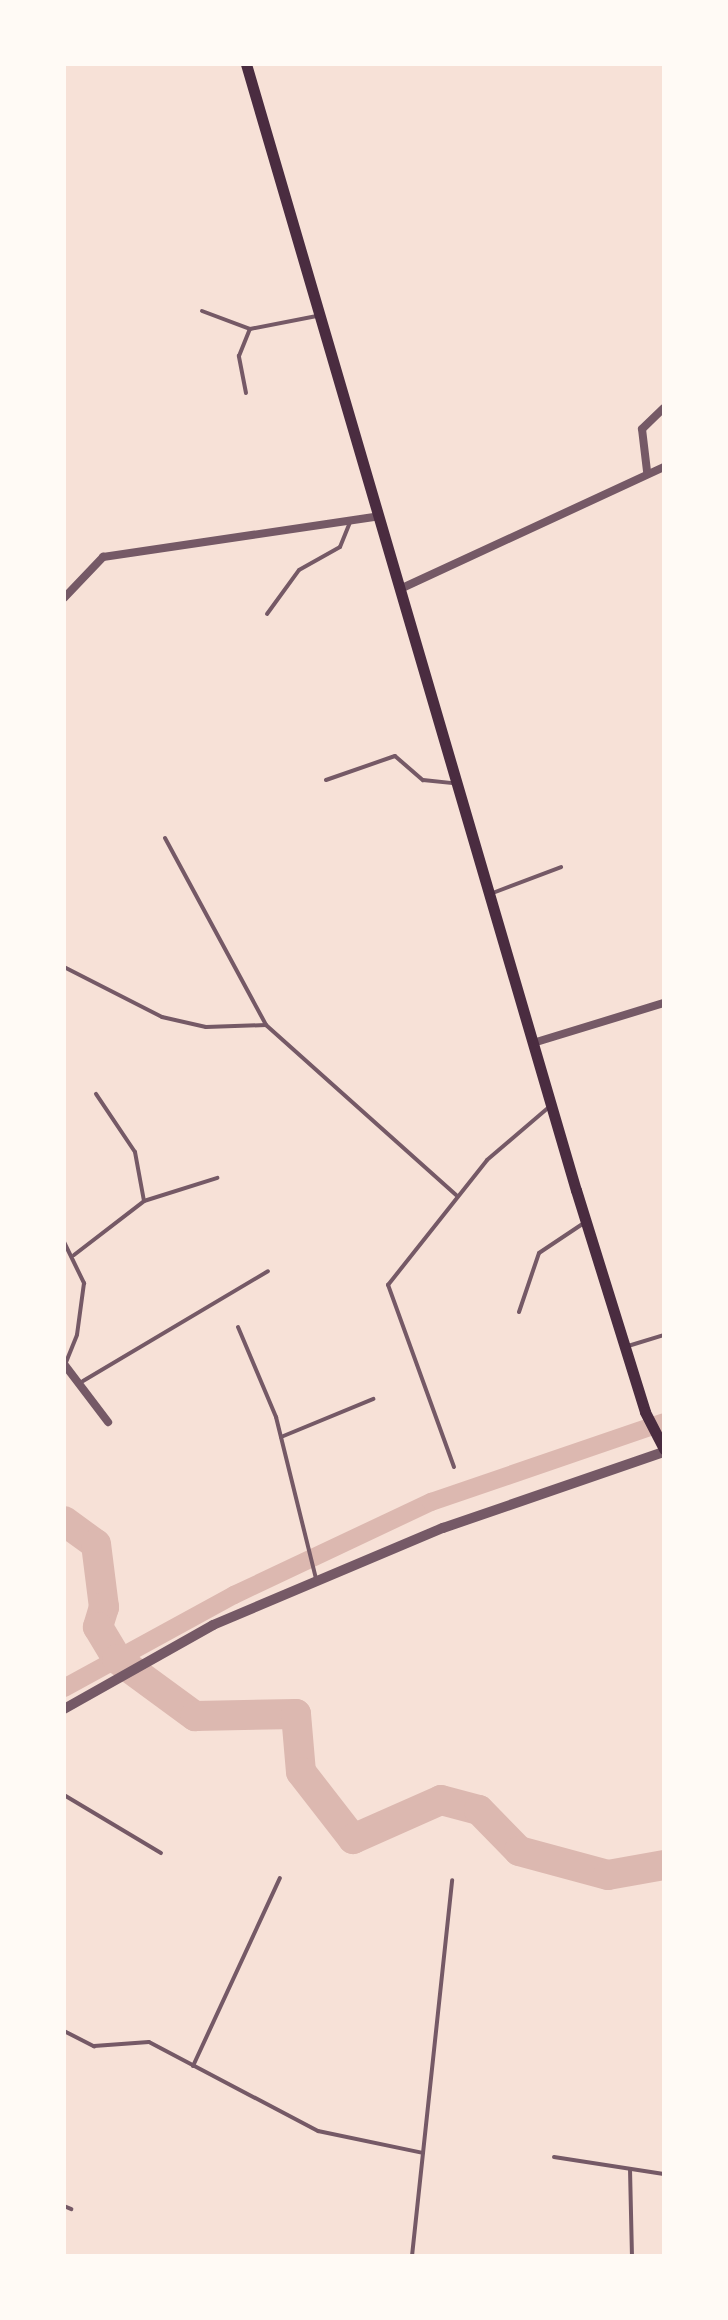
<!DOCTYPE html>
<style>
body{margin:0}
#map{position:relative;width:728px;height:2320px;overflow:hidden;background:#f7e1d7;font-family:"Golos Text",sans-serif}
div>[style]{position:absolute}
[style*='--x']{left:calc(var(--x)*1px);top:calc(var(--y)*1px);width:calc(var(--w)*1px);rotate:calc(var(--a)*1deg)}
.canal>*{height:18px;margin:-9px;padding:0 9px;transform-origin:9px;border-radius:9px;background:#dcb8b0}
.river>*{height:30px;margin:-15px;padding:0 15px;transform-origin:15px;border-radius:15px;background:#dcb8b0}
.service>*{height:4px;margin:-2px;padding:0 2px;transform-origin:2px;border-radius:2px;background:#755966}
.minor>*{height:8px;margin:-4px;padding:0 4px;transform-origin:4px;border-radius:4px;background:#755966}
.tertiary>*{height:10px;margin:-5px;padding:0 5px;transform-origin:5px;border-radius:5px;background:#755966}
.secondary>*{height:11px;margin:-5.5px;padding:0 5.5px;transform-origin:5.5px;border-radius:5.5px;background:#4a2c40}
span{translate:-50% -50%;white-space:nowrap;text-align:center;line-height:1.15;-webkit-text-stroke:6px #fffaf5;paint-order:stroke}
.frame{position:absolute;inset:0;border:66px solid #fffaf5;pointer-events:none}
</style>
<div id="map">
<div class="canal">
<i style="--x:64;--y:1688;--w:194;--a:-28.7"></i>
<i style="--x:234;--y:1595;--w:218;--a:-25.3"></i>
<i style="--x:431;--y:1502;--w:246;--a:-18.9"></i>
</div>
<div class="river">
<i style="--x:64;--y:1521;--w:39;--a:36"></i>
<i style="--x:96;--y:1544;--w:64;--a:82.8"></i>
<i style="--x:104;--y:1607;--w:21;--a:107"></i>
<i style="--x:98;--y:1627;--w:37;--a:59"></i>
<i style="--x:117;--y:1659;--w:97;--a:36.2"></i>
<i style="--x:195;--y:1716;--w:101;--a:-1.1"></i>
<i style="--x:296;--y:1714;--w:58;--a:85.1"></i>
<i style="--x:301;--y:1772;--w:85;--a:52.2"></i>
<i style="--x:353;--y:1839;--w:96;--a:-23.9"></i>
<i style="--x:441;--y:1800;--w:39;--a:15"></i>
<i style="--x:479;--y:1810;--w:57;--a:45.7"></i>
<i style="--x:519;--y:1851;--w:92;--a:15.1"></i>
<i style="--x:608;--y:1875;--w:57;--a:-10.1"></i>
</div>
<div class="service">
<i style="--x:202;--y:311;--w:51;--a:20.6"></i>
<i style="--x:246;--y:393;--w:38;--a:-101"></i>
<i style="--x:239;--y:356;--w:29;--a:-68"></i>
<i style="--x:250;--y:329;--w:68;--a:-11"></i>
<i style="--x:267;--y:614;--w:54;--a:-54"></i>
<i style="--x:299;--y:570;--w:47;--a:-29.3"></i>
<i style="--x:340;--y:547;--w:27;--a:-68"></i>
<i style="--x:326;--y:780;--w:73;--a:-19.2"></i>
<i style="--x:395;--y:756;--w:37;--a:41"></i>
<i style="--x:423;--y:780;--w:30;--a:6"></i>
<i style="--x:165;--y:838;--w:213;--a:61.6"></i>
<i style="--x:266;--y:1025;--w:255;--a:41.8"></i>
<i style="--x:490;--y:894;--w:76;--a:-20.8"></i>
<i style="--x:64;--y:967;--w:110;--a:27"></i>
<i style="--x:162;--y:1017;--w:45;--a:12.8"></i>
<i style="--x:206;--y:1027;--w:60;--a:-1.9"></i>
<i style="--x:144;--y:1201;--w:77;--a:-17.5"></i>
<i style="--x:64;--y:1242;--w:46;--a:64"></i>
<i style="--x:84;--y:1283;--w:52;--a:97.7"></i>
<i style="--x:77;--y:1335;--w:32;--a:112"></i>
<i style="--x:74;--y:1255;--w:88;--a:-37.6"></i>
<i style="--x:144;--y:1201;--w:50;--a:-100.4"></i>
<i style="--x:135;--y:1152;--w:70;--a:-123.9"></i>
<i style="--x:519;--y:1312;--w:62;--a:-71.3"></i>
<i style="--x:539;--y:1253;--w:54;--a:-33.7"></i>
<i style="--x:238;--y:1327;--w:98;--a:67.1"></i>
<i style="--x:276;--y:1417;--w:167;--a:76.1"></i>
<i style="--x:628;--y:1346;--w:38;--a:-17"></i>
<i style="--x:83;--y:1381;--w:215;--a:-30.7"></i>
<i style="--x:281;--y:1437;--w:100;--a:-22.4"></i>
<i style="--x:454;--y:1467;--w:194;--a:-109.9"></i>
<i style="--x:388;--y:1285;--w:159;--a:-51.6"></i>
<i style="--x:487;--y:1160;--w:82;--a:-40.5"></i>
<i style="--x:64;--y:1795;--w:113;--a:30.9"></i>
<i style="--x:64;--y:2031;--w:34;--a:27"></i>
<i style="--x:94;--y:2046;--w:55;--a:-4.2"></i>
<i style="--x:149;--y:2042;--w:191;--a:27.8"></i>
<i style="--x:318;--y:2131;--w:107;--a:11.8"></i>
<i style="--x:193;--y:2066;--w:207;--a:-65.2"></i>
<i style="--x:554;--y:2157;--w:111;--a:8.8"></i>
<i style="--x:630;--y:2169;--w:87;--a:88.7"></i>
<i style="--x:64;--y:2206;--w:8;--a:23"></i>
<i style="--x:412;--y:2256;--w:378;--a:-83.9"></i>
</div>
<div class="minor">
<i style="--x:647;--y:471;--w:42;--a:-96.8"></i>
<i style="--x:642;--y:429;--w:30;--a:-44"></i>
<i style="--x:400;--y:589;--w:291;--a:-24.8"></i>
<i style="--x:64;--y:598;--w:57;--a:-46.4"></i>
<i style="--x:103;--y:557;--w:279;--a:-8.4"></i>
<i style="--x:533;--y:1043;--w:137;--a:-17"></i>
<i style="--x:64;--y:1364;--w:73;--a:52.8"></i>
</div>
<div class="tertiary">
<i style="--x:64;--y:1709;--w:171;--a:-29.4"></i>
<i style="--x:213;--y:1625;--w:250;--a:-22.9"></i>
<i style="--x:443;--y:1528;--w:234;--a:-19"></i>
</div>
<div class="secondary">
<i style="--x:246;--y:64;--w:1173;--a:73.67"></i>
<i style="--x:576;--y:1190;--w:232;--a:72.7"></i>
<i style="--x:645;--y:1412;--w:42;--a:62.8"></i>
</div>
<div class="frame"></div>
</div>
